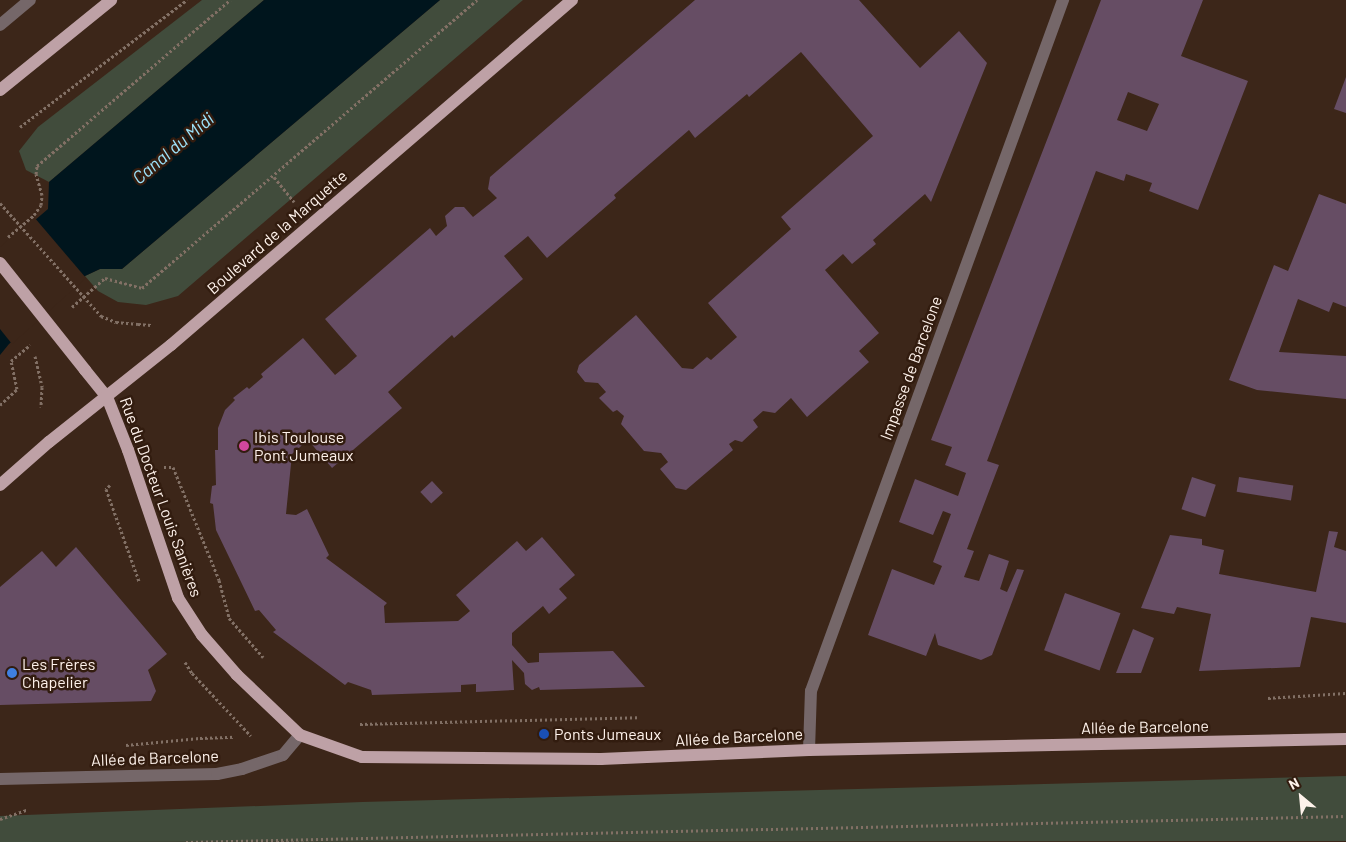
<!DOCTYPE html>
<meta charset="utf-8">
<style>
body{margin:0}
#map{position:relative;width:1346px;height:842px;overflow:hidden;background:#3c2619;font-family:Barlow,sans-serif}
div>[style]{position:absolute}
[style*='--x']{left:calc(var(--x)*1px);top:calc(var(--y)*1px);width:calc(var(--w)*1px);rotate:calc(var(--a)*1deg)}
.green>*{inset:0;background:#414c3c}
.water>*{inset:0;background:#00151d}
.pier>*{inset:0;background:#3c2619}
.building>*{inset:0;background:#664d64;transform-origin:0 0}
.path>*{height:3px;margin-top:-1.5px;transform-origin:0;background:repeating-linear-gradient(90deg,#827065 0 2.5px,transparent 0 5px)}
.minor>*{height:12px;margin:-6px;padding:0 6px;transform-origin:6px;border-radius:6px;background:#756769}
.major>*{height:12px;margin:-6px;padding:0 6px;transform-origin:6px;border-radius:6px;background:#bea1a6}
.path-bridge>*{height:3px;margin-top:-1.5px;transform-origin:0;background:repeating-linear-gradient(90deg,#827065 0 2.5px,transparent 0 5px)}
.major-bridge>*{height:12px;margin:-6px;padding:0 6px;transform-origin:6px;border-radius:6px;background:#bea1a6}
.dots>*{width:14px;height:14px;translate:-50% -50%;box-sizing:border-box;border:2px solid #321c0f;border-radius:50%}
span{translate:-50% -50%;white-space:nowrap;text-align:center;line-height:1.15;-webkit-text-stroke:5px #321c0f;paint-order:stroke}
.street-label{font-size:16px;color:#fef2eb}
.poi-label{font-size:16px;color:#fef2eb}
.left{translate:0 -50%;text-align:left}
.water-label{font-size:18px;color:#9de3fb;font-style:italic}
.north{position:absolute;left:1276px;top:772px;width:50px;height:50px;-webkit-text-stroke:4px #321c0f;paint-order:stroke;rotate:332deg;font-size:14px;font-weight:700;line-height:20px;text-align:center;color:#fef2eb}
.north::after{content:'';display:block;margin:auto;width:18px;height:22px;background:#fef2eb;clip-path:polygon(50% 0,100% 100%,50% 72%,0 100%)}
</style>
<div id="map">
<div class="green">
<i style="clip-path:polygon(202px 0,264px 0,49px 182px,26px 170px,19px 151px,38px 127px)"></i>
<i style="clip-path:polygon(440px 0,523px 0,178px 296px,146px 305px,118px 302px,98px 291px,85px 276px,100px 269px,122px 269px)"></i>
<i style="clip-path:polygon(1346px 776px,1346px 841px,0 842px,0 816px,362px 802px)"></i>
</div>
<div class="water">
<i style="clip-path:polygon(264px 0,440px 0,122px 269px,100px 269px,85px 276px,9px 344px,0 355px,0 250px,48px 209px,49px 182px)"></i>
</div>
<div class="pier">
<i style="clip-path:polygon(34px 217px,86px 278px,12px 344px,0 329px,0 247px)"></i>
</div>
<div class="building">
<i style="clip-path:polygon(695px 0,859px 0,920px 68px,959px 31px,987px 63px,931px 202px,925px 194px,873px 240px,876px 244px,852px 264px,843px 254px,825px 270px,879px 333px,859px 351px,869px 362px,807px 417px,791px 398px,775px 413px,763px 411px,753px 420px,758px 427px,742px 442px,735px 440px,729px 444px,733px 450px,686px 490px,676px 488px,660px 469px,668px 462px,661px 453px,644px 451px,621px 424px,624px 416px,617px 410px,613px 412px,599px 398px,606px 392px,598px 383px,585px 382px,577px 372px,579px 365px,636px 315px,682px 368px,693px 369px,707px 357px,711px 360px,737px 337px,708px 303px,791px 229px,781px 217px,873px 136px,801px 52px,749px 97px,747px 94px,695px 138px,689px 130px,614px 195px,616px 198px,547px 258px,528px 236px,504px 256px,523px 279px,454px 338px,452px 335px,388px 392px,402px 408px,332px 468px,308px 440px,292px 454px,286px 514px,296px 515px,307px 509px,329px 555px,326px 558px,387px 603px,384px 606px,385px 623px,458px 621px,470px 611px,456px 595px,517px 541px,526px 551px,542px 537px,575px 575px,559px 589px,567px 598px,549px 614px,543px 606px,512px 633px,512px 645px,528px 663px,539px 662px,539px 653px,613px 651px,645px 687px,540px 690px,539px 687px,532px 690px,525px 684px,524px 673px,512px 660px,514px 690px,476px 692px,476px 684px,461px 685px,461px 692px,372px 695px,371px 690px,348px 682px,345px 685px,273px 632px,276px 630px,259px 610px,255px 611px,216px 530px,213px 504px,210px 503px,212px 486px,216px 485px,215px 450px,218px 450px,218px 428px,225px 410px,235px 400px,233px 398px,247px 387px,249px 389px,263px 377px,261px 374px,303px 338px,335px 375px,346px 366px,357px 356px,325px 319px,430px 228px,436px 236px,447px 226px,445px 216px,455px 207px,464px 207px,473px 217px,497px 198px,488px 189px,490px 177px)"></i>
<i style="clip-path:polygon(evenodd,1101px 0,1203px 0,1181px 56px,1248px 81px,1198px 210px,1149px 191px,1152px 183px,1126px 174px,1124px 181px,1096px 171px,987px 461px,999px 465px,967px 549px,974px 551px,964px 577px,979px 581px,989px 554px,1009px 561px,1000px 589px,1007px 592px,1017px 569px,1024px 570px,992px 655px,981px 660px,938px 645px,935px 633px,926px 656px,868px 635px,892px 569px,934px 585px,942px 566px,933px 562px,951px 514px,943px 511px,933px 535px,899px 522px,915px 479px,958px 496px,966px 473px,945px 465px,952px 447px,931px 440px,1101px 0,1128px 92px,1159px 104px,1147px 131px,1117px 120px,1128px 92px)"></i>
<i style="clip-path:polygon(1346px 77px,1346px 113px,1334px 109px)"></i>
<i style="clip-path:polygon(1319px 194px,1346px 204px,1346px 307px,1333px 302px,1329px 312px,1298px 299px,1279px 352px,1346px 356px,1346px 399px,1257px 390px,1229px 380px,1274px 265px,1288px 271px)"></i>
<i style="left:1192px;top:477px;width:25px;height:34px;rotate:18deg"></i>
<i style="left:1239px;top:477px;width:55px;height:15px;rotate:9deg"></i>
<i style="left:432px;top:481px;width:16px;height:16px;rotate:47deg"></i>
<i style="clip-path:polygon(1329px 531px,1338px 532px,1334px 547px,1346px 551px,1346px 623px,1311px 617px,1300px 667px,1199px 671px,1211px 614px,1177px 607px,1174px 614px,1141px 608px,1170px 535px,1202px 539px,1202px 545px,1224px 550px,1219px 574px,1316px 592px)"></i>
<i style="clip-path:polygon(76px 547px,167px 654px,148px 670px,156px 691px,151px 701px,0 705px,0 587px,42px 551px,56px 567px)"></i>
<i style="left:1065px;top:593px;width:59px;height:61px;rotate:20deg"></i>
<i style="clip-path:polygon(1133px 629px,1154px 638px,1141px 673px,1116px 673px)"></i>
</div>
<div class="path">
<i style="--x:20;--y:127;--w:210;--a:-37.3"></i>
<i style="--x:274;--y:177;--w:32;--a:51"></i>
<i style="--x:8;--y:237;--w:34;--a:-40"></i>
<i style="--x:34;--y:215;--w:12;--a:-55"></i>
<i style="--x:41;--y:205;--w:10;--a:-84"></i>
<i style="--x:42;--y:195;--w:22;--a:-106"></i>
<i style="--x:36;--y:174;--w:8;--a:-83"></i>
<i style="--x:37;--y:166;--w:255;--a:-40.7"></i>
<i style="--x:72;--y:307;--w:44;--a:-41.3"></i>
<i style="--x:105;--y:278;--w:38;--a:15"></i>
<i style="--x:142;--y:288;--w:442;--a:-40.7"></i>
<i style="--x:138;--y:324;--w:13;--a:4"></i>
<i style="--x:0;--y:405;--w:23;--a:-43"></i>
<i style="--x:17;--y:389;--w:29;--a:-102"></i>
<i style="--x:11;--y:361;--w:25;--a:-40"></i>
<i style="--x:164;--y:467;--w:9;--a:0"></i>
<i style="--x:173;--y:467;--w:122;--a:67.8"></i>
<i style="--x:219;--y:580;--w:39;--a:75"></i>
<i style="--x:229;--y:618;--w:52;--a:48.9"></i>
<i style="--x:110;--y:485;--w:6;--a:135"></i>
<i style="--x:106;--y:489;--w:98;--a:70.3"></i>
<i style="--x:185;--y:662;--w:13;--a:58"></i>
<i style="--x:192;--y:673;--w:86;--a:46.9"></i>
<i style="--x:1268;--y:698;--w:78;--a:-3.7"></i>
<i style="--x:360;--y:724;--w:279;--a:-1.4"></i>
<i style="--x:126;--y:745;--w:74;--a:-5.4"></i>
<i style="--x:200;--y:738;--w:35;--a:-2"></i>
<i style="--x:0;--y:819;--w:28;--a:-19"></i>
<i style="--x:186;--y:842;--w:1160;--a:-1.28"></i>
</div>
<div class="minor">
<i style="--x:0;--y:25;--w:39;--a:-40"></i>
<i style="--x:809;--y:750;--w:59;--a:-88.1"></i>
<i style="--x:811;--y:691;--w:736;--a:-69.96"></i>
<i style="--x:0;--y:779;--w:217;--a:-1.3"></i>
<i style="--x:217;--y:774;--w:25;--a:-11"></i>
<i style="--x:242;--y:769;--w:43;--a:-18.9"></i>
<i style="--x:283;--y:755;--w:26;--a:-50"></i>
</div>
<div class="major">
<i style="--x:0;--y:90;--w:143;--a:-39"></i>
<i style="--x:85;--y:370;--w:35;--a:51"></i>
<i style="--x:107;--y:397;--w:57;--a:68.4"></i>
<i style="--x:128;--y:450;--w:156;--a:71.3"></i>
<i style="--x:178;--y:598;--w:44;--a:57"></i>
<i style="--x:202;--y:635;--w:53;--a:48.8"></i>
<i style="--x:237;--y:675;--w:87;--a:43.6"></i>
<i style="--x:300;--y:735;--w:66;--a:19.5"></i>
<i style="--x:362;--y:757;--w:239;--a:0.5"></i>
<i style="--x:601;--y:759;--w:208;--a:-2.5"></i>
<i style="--x:809;--y:750;--w:537;--a:-1.17"></i>
<i style="--x:0;--y:485;--w:65;--a:-41.3"></i>
<i style="--x:49;--y:442;--w:156;--a:-38.5"></i>
<i style="--x:171;--y:345;--w:529;--a:-40.71"></i>
</div>
<div class="path-bridge">
<i style="--x:0;--y:203;--w:152;--a:48.2"></i>
<i style="--x:101;--y:316;--w:16;--a:22"></i>
<i style="--x:116;--y:322;--w:22;--a:5"></i>
<i style="--x:35;--y:356;--w:32;--a:77"></i>
<i style="--x:42;--y:387;--w:20;--a:93"></i>
</div>
<div class="major-bridge">
<i style="--x:0;--y:263;--w:137;--a:51.5"></i>
</div>
<div class="dots">
<i style="left:244px;top:446px;background:#d1479c"></i>
<i style="left:12px;top:673px;background:#3f7fe0"></i>
<i style="left:544px;top:734px;background:#1a4fb4"></i>
</div>
<div class="street-label">
<span style="left:277px;top:232px;rotate:-41deg">Boulevard de la Marquette</span>
<span style="left:911px;top:368px;rotate:-70deg">Impasse de Barcelone</span>
<span style="left:161px;top:497px;rotate:70deg">Rue du Docteur Louis Sanières</span>
<span style="left:1145px;top:727px;rotate:-1deg">Allée de Barcelone</span>
<span style="left:739px;top:737px;rotate:-3deg">Allée de Barcelone</span>
<span style="left:155px;top:758px;rotate:-2deg">Allée de Barcelone</span>
</div>
<div class="poi-label">
<span class="left" style="left:254px;top:446px">Ibis Toulouse<br>Pont Jumeaux</span>
<span class="left" style="left:22px;top:673px">Les Frères<br>Chapelier</span>
<span class="left" style="left:554px;top:734px">Ponts Jumeaux</span>
</div>
<div class="water-label">
<span style="left:173px;top:148px;rotate:-40deg">Canal du Midi</span>
</div>
<div class="north">N</div>
</div>
